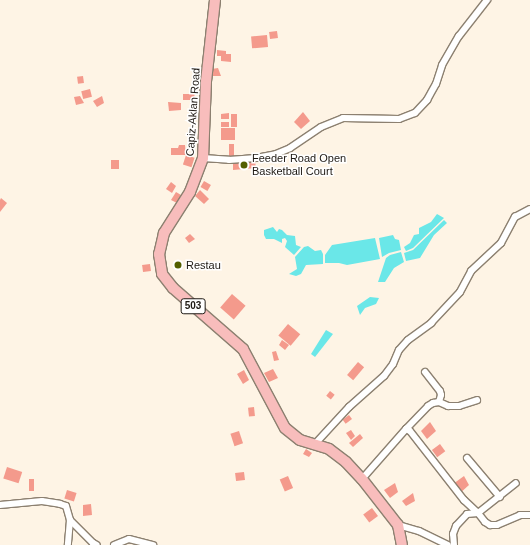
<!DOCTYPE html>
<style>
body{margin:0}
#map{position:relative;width:530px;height:545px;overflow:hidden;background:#fef4e5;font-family:Arial,sans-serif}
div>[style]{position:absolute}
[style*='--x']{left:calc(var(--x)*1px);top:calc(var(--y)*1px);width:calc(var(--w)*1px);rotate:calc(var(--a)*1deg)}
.water>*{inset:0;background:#6ae7e8}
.building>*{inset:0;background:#f49a8c;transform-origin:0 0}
.roads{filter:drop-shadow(1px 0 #8c8070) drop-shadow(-1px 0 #8c8070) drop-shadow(0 1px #8c8070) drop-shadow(0 -1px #8c8070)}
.minor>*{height:6px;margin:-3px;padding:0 3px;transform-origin:3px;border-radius:3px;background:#fff}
.primary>*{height:10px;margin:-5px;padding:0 5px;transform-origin:5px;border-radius:5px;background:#f8bdbc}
.dots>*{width:11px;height:11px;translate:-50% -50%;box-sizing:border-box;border:2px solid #fff;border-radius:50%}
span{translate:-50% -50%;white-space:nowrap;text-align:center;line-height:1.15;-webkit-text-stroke:3px #fff;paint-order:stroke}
.shield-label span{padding:1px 3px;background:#fff;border:1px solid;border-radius:3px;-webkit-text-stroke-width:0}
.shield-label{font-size:10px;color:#1f1a14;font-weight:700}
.street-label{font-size:11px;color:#1f1a14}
.poi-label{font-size:11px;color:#1f1a14}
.left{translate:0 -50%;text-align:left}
</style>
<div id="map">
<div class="water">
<i style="clip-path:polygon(437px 214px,444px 218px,413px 248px,406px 251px,404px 247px,410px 243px,414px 235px,419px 234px,419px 228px,431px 222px)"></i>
<i style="clip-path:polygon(444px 220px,447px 223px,434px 235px,420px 258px,406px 261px,404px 253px,413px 250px)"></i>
<i style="clip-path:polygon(273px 227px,277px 232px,279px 229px,282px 230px,287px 235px,295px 236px,296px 245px,301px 247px,294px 255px,285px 247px,287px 241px,285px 238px,282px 239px,282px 243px,274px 239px,266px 239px,264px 235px,264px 230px)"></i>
<i style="clip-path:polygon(393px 235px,395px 239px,399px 240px,401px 250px,389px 253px,382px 257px,379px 238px)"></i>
<i style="clip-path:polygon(375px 238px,380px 259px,347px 265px,339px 263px,325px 263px,325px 255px,332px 245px)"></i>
<i style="clip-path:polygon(308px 246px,315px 251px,321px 250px,323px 254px,323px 264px,306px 265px,301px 274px,296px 276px,289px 274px,297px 269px,295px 257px,304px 247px)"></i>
<i style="clip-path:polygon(401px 252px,404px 262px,394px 268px,385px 282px,378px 282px,386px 258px,390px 255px)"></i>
<i style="clip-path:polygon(370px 297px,379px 298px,376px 304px,365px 308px,360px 315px,357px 306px)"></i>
<i style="clip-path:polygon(326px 330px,333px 334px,315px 357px,311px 354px)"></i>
</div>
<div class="building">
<i style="left:277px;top:31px;width:7px;height:8px;rotate:82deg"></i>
<i style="left:267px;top:35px;width:12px;height:16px;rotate:85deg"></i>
<i style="clip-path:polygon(217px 50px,226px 51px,226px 54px,231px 54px,231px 62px,221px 61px,221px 56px,217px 56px)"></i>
<i style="clip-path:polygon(218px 68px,221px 76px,212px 76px,212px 69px)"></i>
<i style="left:83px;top:76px;width:7px;height:6px;rotate:82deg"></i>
<i style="left:90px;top:89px;width:8px;height:9px;rotate:76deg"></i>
<i style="clip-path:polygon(190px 89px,195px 90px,194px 100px,183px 100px,183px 94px,190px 94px)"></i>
<i style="clip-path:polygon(80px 96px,84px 103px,76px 105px,74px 97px)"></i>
<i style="clip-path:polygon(102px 96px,104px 103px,97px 107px,93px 101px)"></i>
<i style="clip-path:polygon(168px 102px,181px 103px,181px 110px,169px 111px)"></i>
<i style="clip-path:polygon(303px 112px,310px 121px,301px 129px,294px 122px)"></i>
<i style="clip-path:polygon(229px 113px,229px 119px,221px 119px,221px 114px)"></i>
<i style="left:231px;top:114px;width:6px;height:13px"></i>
<i style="left:221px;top:122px;width:8px;height:5px"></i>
<i style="left:221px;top:128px;width:14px;height:12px"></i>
<i style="left:229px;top:144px;width:5px;height:12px"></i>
<i style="clip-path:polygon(179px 145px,185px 145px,186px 155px,171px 155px,171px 148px,178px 148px)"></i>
<i style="left:186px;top:155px;width:9px;height:10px;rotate:18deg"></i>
<i style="left:111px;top:160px;width:8px;height:9px"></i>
<i style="clip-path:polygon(255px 161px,256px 168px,233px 170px,233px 162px)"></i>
<i style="left:204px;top:181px;width:8px;height:7px;rotate:30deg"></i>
<i style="clip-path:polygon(171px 182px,176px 186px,172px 193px,166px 189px)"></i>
<i style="clip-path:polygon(200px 190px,209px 199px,204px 204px,195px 196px)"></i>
<i style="clip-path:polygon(176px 192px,181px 195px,177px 203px,171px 200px)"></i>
<i style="clip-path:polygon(1px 198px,7px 203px,0 212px,0 200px)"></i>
<i style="clip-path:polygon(190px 234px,195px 239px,189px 243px,185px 238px)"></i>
<i style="left:150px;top:264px;width:7px;height:8px;rotate:82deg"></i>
<i style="left:232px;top:294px;width:18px;height:18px;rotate:41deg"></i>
<i style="left:288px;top:324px;width:16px;height:15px;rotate:40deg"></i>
<i style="clip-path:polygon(282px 340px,289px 345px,285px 350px,279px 345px)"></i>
<i style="clip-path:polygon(276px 351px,279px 360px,274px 361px,272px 352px)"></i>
<i style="left:358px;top:362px;width:8px;height:17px;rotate:40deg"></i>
<i style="clip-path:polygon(273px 369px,278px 378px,269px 382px,264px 373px)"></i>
<i style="clip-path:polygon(244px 370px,249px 380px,243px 384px,237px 374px)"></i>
<i style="left:330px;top:391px;width:6px;height:6px;rotate:39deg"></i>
<i style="left:254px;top:407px;width:9px;height:6px;rotate:84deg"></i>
<i style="left:349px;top:415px;width:5px;height:8px;rotate:53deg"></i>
<i style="clip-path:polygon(430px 422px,436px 431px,427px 439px,421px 431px)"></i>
<i style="clip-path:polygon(351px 430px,355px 436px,351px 440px,346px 433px)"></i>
<i style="left:239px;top:431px;width:13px;height:9px;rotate:72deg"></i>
<i style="clip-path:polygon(360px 434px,363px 438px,353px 447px,349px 443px)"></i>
<i style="left:440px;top:444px;width:9px;height:10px;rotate:54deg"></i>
<i style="clip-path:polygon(306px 449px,312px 453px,309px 457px,303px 454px)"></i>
<i style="left:7px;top:467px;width:16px;height:12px;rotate:18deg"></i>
<i style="left:244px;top:472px;width:8px;height:9px;rotate:83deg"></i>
<i style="left:288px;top:476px;width:13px;height:9px;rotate:67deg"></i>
<i style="clip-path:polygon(464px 476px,469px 485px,459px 494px,453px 484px)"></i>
<i style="left:29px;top:479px;width:5px;height:12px"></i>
<i style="clip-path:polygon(395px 483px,398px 492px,390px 498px,384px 490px)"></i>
<i style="left:67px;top:490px;width:10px;height:9px;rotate:17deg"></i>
<i style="clip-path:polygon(413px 493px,415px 501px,406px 506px,402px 501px)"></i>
<i style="clip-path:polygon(91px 504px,92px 515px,83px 516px,83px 505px)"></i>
<i style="left:372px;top:508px;width:10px;height:11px;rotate:53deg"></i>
</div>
<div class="roads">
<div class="minor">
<i style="--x:203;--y:158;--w:26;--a:4"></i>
<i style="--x:229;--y:160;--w:27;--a:-4"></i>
<i style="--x:256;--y:158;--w:20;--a:-11"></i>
<i style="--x:276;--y:154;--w:15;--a:-23"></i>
<i style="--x:290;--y:148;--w:37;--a:-34"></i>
<i style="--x:321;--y:127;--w:24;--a:-22"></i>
<i style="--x:343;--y:118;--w:56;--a:1"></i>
<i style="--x:399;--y:119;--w:17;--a:-21"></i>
<i style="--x:415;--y:113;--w:18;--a:-47"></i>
<i style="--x:427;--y:100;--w:18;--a:-61"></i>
<i style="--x:436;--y:84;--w:20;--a:-72"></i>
<i style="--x:442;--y:65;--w:34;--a:-60"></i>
<i style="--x:459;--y:36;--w:46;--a:-52.1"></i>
<i style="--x:425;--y:372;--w:24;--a:52"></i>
<i style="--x:440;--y:391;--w:4;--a:76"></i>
<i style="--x:441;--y:395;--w:7;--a:106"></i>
<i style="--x:406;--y:429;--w:32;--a:-46"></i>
<i style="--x:428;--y:406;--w:6;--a:-31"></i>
<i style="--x:433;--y:403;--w:6;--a:-9"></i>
<i style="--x:439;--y:402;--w:10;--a:24"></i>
<i style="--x:448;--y:406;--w:11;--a:0"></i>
<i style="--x:459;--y:406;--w:19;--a:-18"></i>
<i style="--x:314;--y:445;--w:52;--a:-47.4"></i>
<i style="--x:349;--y:407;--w:47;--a:-41.5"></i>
<i style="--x:384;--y:376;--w:15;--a:-53"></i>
<i style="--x:393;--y:364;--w:15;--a:-67"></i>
<i style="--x:399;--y:350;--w:13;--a:-48"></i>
<i style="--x:408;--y:340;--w:29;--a:-36"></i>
<i style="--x:431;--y:323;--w:42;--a:-46.9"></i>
<i style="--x:460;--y:292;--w:24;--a:-62"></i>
<i style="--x:471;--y:271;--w:41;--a:-43"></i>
<i style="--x:501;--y:243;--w:30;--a:-62"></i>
<i style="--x:515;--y:217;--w:17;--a:-28"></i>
<i style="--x:467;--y:458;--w:51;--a:49.8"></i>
<i style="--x:362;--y:479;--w:67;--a:-48.7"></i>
<i style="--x:406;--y:429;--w:4;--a:27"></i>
<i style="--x:410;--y:431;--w:88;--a:52"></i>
<i style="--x:464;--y:500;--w:19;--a:43"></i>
<i style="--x:478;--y:513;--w:48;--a:-38.3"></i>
<i style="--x:0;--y:505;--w:42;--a:-5.4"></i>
<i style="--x:42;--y:501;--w:18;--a:9"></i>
<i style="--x:60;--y:504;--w:6;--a:18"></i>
<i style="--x:66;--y:506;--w:15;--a:74"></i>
<i style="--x:70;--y:520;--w:25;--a:95"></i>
<i style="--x:70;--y:520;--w:33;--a:45"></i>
<i style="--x:93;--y:543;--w:4;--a:27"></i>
<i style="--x:398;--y:525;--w:22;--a:16"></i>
<i style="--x:419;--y:531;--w:32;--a:26"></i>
<i style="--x:114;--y:545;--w:16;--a:-22"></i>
<i style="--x:129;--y:539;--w:25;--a:14"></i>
<i style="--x:454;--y:545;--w:11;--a:-95"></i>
<i style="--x:453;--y:534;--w:9;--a:-69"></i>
<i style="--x:456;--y:526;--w:16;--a:-47"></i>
<i style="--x:467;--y:514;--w:11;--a:-5"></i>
<i style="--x:478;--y:513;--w:11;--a:52"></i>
<i style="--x:485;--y:522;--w:6;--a:31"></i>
<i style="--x:490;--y:525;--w:7;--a:0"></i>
<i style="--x:497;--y:525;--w:25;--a:-23"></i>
<i style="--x:520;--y:515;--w:10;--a:0"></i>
</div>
<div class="primary">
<i style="--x:215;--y:0;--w:81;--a:96.3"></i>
<i style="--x:206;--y:81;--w:77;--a:92.2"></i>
<i style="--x:203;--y:158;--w:36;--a:111"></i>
<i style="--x:190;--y:192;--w:49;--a:122.4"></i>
<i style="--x:164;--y:233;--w:22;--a:103"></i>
<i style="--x:159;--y:254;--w:20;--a:81"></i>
<i style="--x:162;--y:274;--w:18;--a:52"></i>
<i style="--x:173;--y:288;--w:93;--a:41.1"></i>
<i style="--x:243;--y:349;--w:89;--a:62"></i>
<i style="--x:285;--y:428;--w:19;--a:39"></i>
<i style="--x:300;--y:440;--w:30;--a:17"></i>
<i style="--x:329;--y:449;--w:21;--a:37"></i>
<i style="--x:346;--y:462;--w:23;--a:47"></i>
<i style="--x:362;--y:479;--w:58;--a:52"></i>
<i style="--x:398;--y:525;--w:20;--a:79"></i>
</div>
</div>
<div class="dots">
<i style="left:244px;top:165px;background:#535f00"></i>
<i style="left:178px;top:265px;background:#535f00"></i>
</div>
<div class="shield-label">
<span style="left:193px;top:306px">503</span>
</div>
<div class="street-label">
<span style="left:193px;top:112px;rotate:-86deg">Capiz-Aklan Road</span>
</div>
<div class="poi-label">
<span class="left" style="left:252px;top:165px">Feeder Road Open<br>Basketball Court</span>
<span class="left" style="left:186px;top:265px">Restau</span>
</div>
</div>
